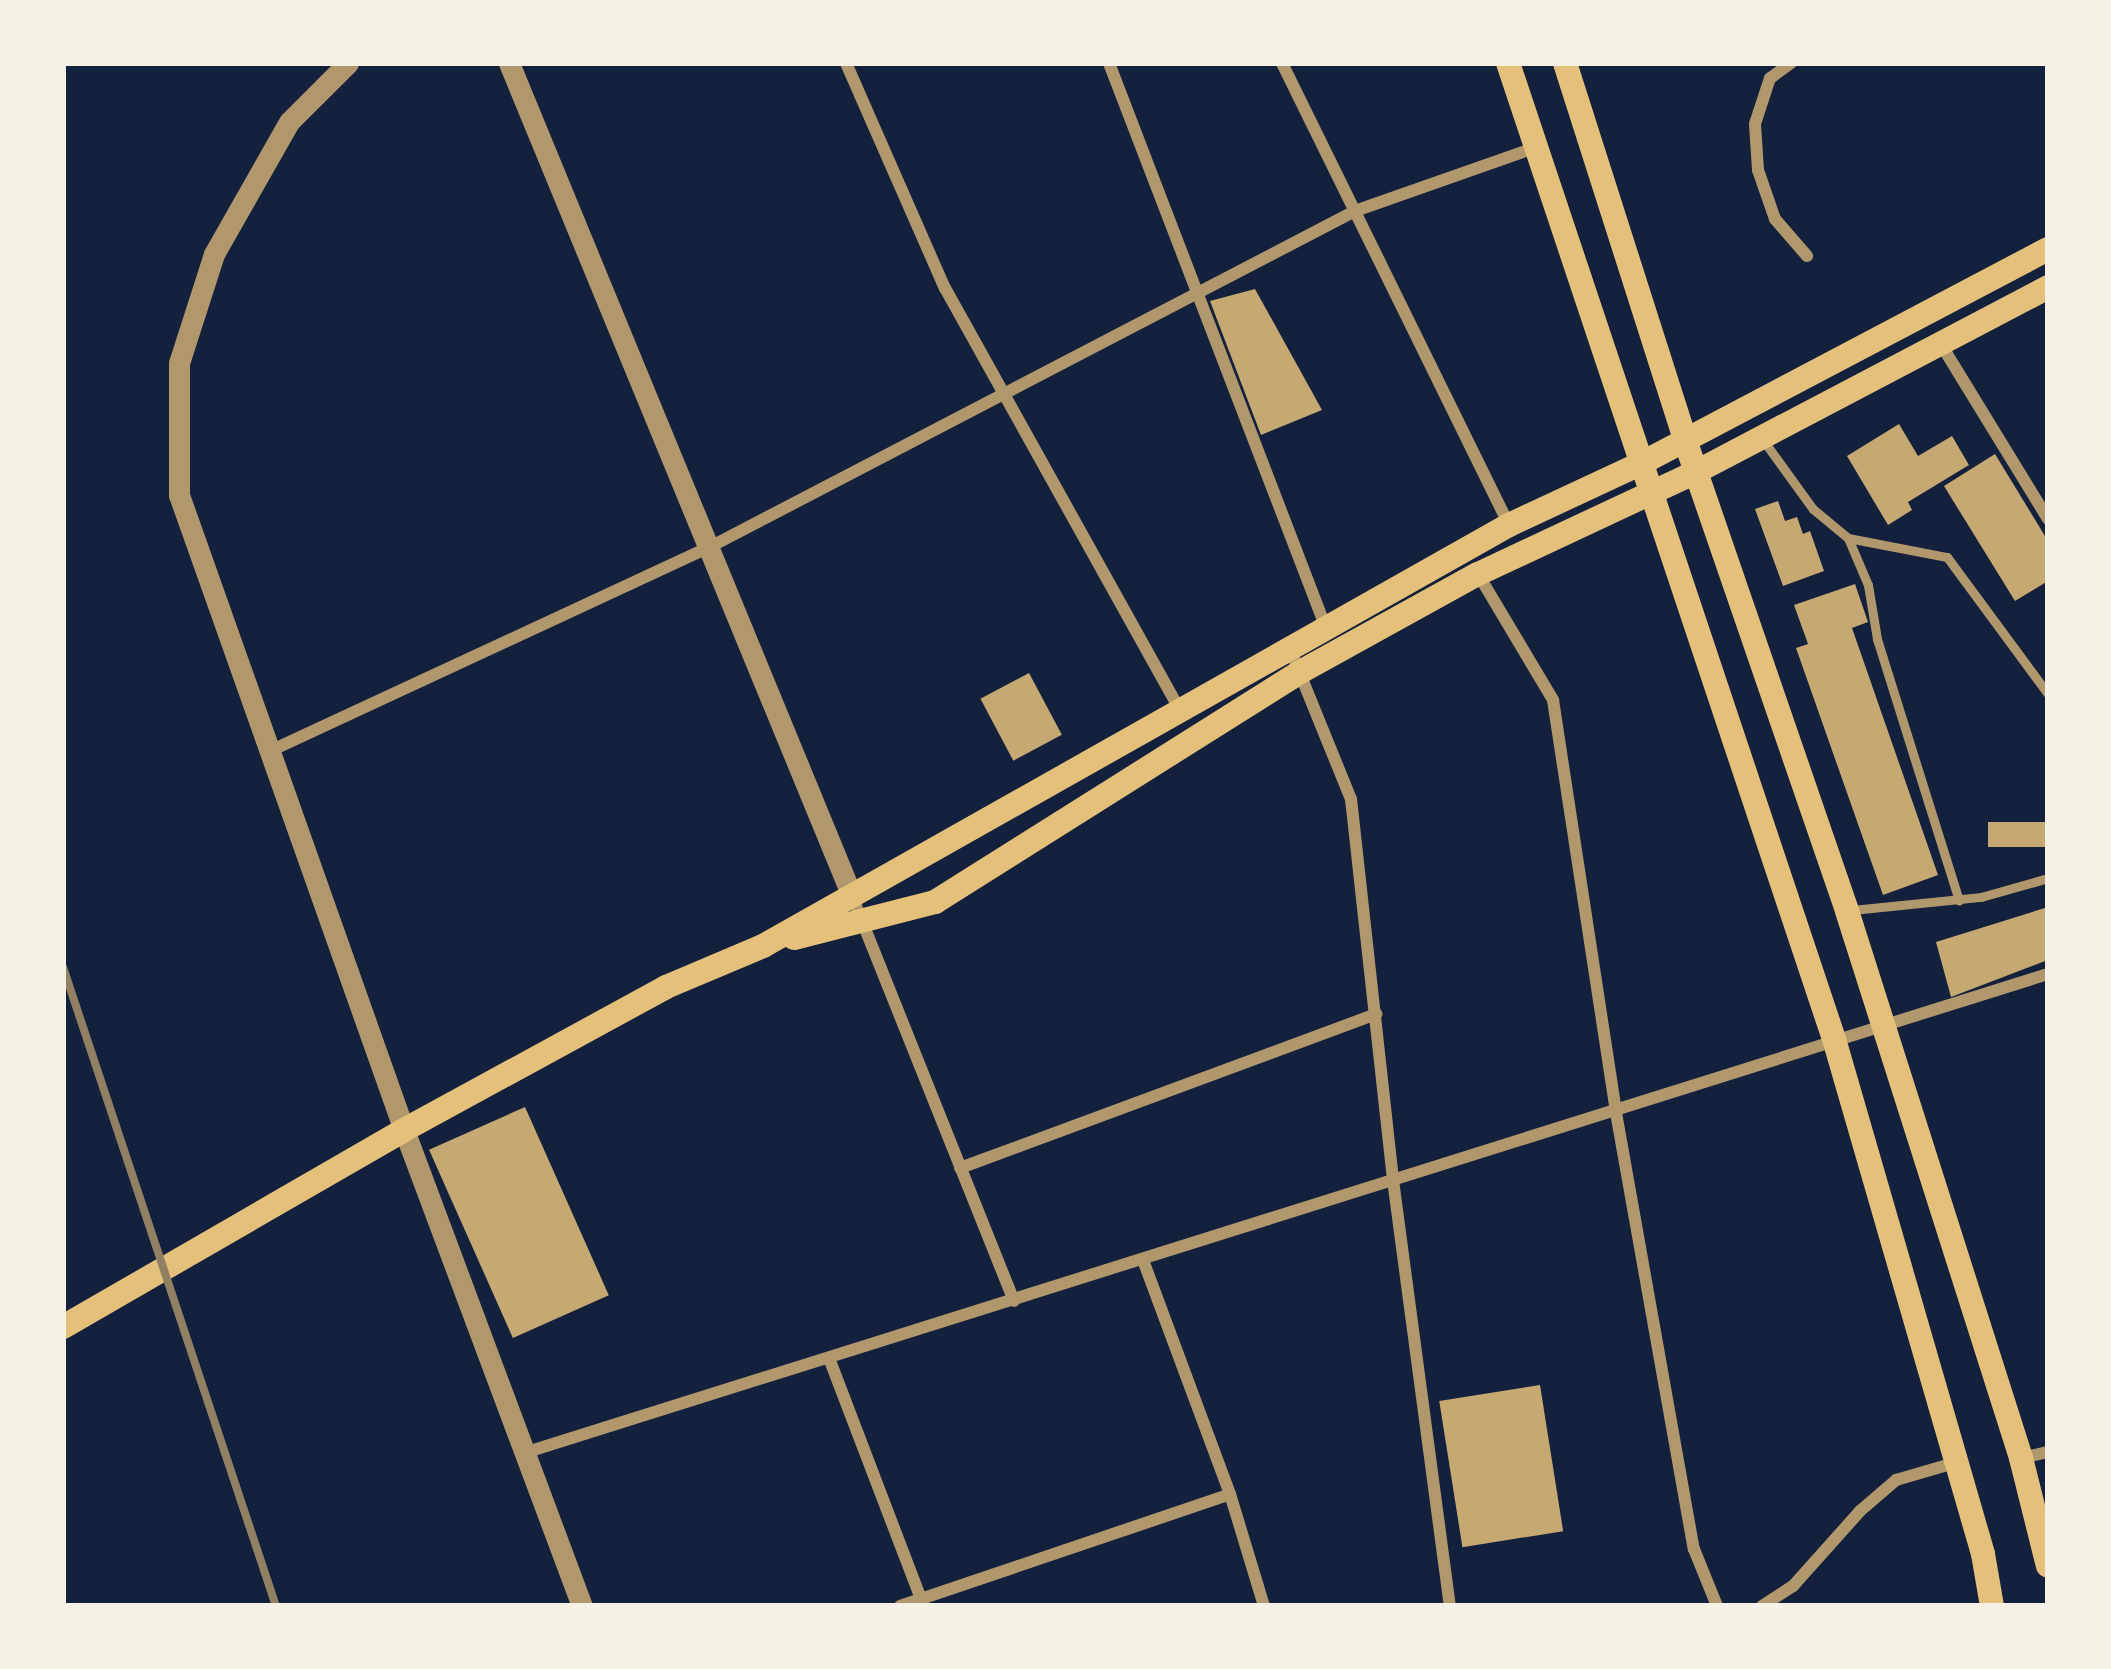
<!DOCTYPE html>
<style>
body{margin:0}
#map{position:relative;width:2111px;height:1669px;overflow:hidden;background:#14213d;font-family:Figtree,sans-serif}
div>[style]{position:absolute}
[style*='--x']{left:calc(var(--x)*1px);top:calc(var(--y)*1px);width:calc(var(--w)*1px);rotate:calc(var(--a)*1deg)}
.building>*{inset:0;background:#c6a872;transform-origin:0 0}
.service>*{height:9px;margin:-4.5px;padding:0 4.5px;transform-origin:4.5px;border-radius:4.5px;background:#b1986c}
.minor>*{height:12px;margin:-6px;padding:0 6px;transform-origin:6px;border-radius:6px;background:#b1986c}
.tertiary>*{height:21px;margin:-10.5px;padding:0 10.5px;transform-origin:10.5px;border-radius:10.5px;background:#b1986c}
.secondary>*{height:24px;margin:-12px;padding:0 12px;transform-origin:12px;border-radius:12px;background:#e5c07b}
.rail>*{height:8px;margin:-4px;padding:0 4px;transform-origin:4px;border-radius:4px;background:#918062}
span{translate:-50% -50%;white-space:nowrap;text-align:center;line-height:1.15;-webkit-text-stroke:12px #f6f1e7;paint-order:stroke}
.frame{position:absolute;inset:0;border:66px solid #f6f1e7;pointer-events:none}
</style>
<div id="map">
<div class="building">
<i style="clip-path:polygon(1255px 289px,1322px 410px,1261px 435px,1210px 301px)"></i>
<i style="clip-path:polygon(1899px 424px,1918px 456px,1952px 436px,1969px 465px,1908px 502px,1912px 510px,1888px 525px,1847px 456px)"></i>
<i style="clip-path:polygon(1995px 454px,2048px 541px,2048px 581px,2015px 601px,1944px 486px)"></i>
<i style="clip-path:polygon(1778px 501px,1785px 521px,1797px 517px,1803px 534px,1810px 531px,1824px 571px,1783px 586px,1755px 509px)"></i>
<i style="clip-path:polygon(1855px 584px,1868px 622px,1852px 628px,1938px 875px,1883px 895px,1796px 648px,1808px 644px,1794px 605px)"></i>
<i style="left:1029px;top:673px;width:70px;height:55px;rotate:62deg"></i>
<i style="left:2048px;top:822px;width:25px;height:60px;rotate:90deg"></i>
<i style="clip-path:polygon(2048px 907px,2048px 960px,1951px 997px,1936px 942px)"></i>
<i style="left:525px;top:1107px;width:206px;height:105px;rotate:66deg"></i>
<i style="left:1540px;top:1385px;width:148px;height:102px;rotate:81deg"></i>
</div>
<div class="service">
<i style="--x:1763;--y:440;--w:85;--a:54.1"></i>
<i style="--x:1813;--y:509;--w:45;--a:39.6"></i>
<i style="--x:1848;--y:538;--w:101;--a:10.9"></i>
<i style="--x:1947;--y:557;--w:170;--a:53.6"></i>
<i style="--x:1848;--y:538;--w:51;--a:66.9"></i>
<i style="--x:1868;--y:585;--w:55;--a:80.5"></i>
<i style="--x:1877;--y:639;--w:274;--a:72.6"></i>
<i style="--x:1852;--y:910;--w:130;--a:-5.8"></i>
<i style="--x:1981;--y:897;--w:70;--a:-15.8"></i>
</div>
<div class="minor">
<i style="--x:846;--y:63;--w:246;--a:66.3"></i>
<i style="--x:945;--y:288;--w:484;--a:60.9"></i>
<i style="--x:1109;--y:63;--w:605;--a:68.99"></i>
<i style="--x:1282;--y:63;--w:515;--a:63.83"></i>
<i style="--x:1791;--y:63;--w:26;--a:144"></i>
<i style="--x:1770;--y:78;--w:48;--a:108.1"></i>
<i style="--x:1755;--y:124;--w:46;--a:86.3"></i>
<i style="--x:1758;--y:170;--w:52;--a:70.9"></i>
<i style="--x:1775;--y:219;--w:49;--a:49.1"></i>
<i style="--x:1942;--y:346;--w:203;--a:58.5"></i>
<i style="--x:1478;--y:574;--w:147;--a:59.2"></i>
<i style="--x:1553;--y:700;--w:412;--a:81.3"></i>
<i style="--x:1615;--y:1107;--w:449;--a:79.9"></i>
<i style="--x:1694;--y:1549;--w:61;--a:68"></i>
<i style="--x:1290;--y:649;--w:162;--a:67.9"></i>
<i style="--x:1351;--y:799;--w:383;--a:83.7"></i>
<i style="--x:1393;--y:1180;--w:430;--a:82.4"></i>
<i style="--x:270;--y:751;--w:481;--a:-24.9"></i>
<i style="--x:706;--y:549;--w:732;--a:-27.51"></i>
<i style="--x:1355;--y:211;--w:196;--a:-19.4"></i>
<i style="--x:852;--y:896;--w:436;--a:68.2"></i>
<i style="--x:960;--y:1168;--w:444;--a:-20.3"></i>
<i style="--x:1143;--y:1260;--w:250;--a:69.6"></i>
<i style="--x:1230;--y:1494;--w:117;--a:73.1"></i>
<i style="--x:829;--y:1358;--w:263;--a:69.1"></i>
<i style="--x:524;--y:1453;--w:1598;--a:-17.45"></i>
<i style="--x:2022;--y:1458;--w:27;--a:-13"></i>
<i style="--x:900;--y:1606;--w:348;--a:-18.7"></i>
<i style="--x:1762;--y:1606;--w:37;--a:-33"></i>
<i style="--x:1793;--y:1586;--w:101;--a:-48.2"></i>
<i style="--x:1860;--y:1511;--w:48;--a:-40.7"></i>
<i style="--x:1896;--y:1480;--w:60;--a:-16.3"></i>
</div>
<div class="tertiary">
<i style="--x:348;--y:63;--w:83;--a:135"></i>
<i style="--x:289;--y:122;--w:152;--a:119.6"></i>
<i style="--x:214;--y:254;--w:114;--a:107.8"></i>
<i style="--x:179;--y:363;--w:132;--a:90"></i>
<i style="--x:179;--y:495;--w:674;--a:70.49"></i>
<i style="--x:404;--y:1130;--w:508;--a:69.5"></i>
<i style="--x:509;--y:63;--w:901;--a:67.62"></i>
</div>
<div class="secondary">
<i style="--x:1508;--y:63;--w:1029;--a:71.53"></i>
<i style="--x:1834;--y:1039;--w:536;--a:73.86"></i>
<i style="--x:1983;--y:1554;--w:53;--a:80.2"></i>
<i style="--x:1565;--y:63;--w:396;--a:72.3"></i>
<i style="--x:1685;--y:440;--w:498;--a:71"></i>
<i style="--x:1847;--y:911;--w:574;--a:72.35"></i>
<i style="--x:2021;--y:1458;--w:111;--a:76"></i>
<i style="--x:794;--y:938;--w:146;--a:-14.3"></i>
<i style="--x:935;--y:902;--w:434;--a:-32.2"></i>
<i style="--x:1302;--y:671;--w:201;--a:-28.9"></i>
<i style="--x:1478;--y:574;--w:241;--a:-25.1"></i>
<i style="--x:1696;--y:472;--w:398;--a:-27.7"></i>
<i style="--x:63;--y:1327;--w:394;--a:-30"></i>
<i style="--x:404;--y:1130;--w:298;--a:-28.6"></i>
<i style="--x:666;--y:987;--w:105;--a:-22.9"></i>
<i style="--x:763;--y:946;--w:857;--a:-29.44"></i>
<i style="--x:1509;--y:525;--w:147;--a:-25"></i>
<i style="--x:1642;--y:463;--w:459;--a:-27.8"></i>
</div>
<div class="rail">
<i style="--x:63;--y:967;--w:674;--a:71.57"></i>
</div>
<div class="frame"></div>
</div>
